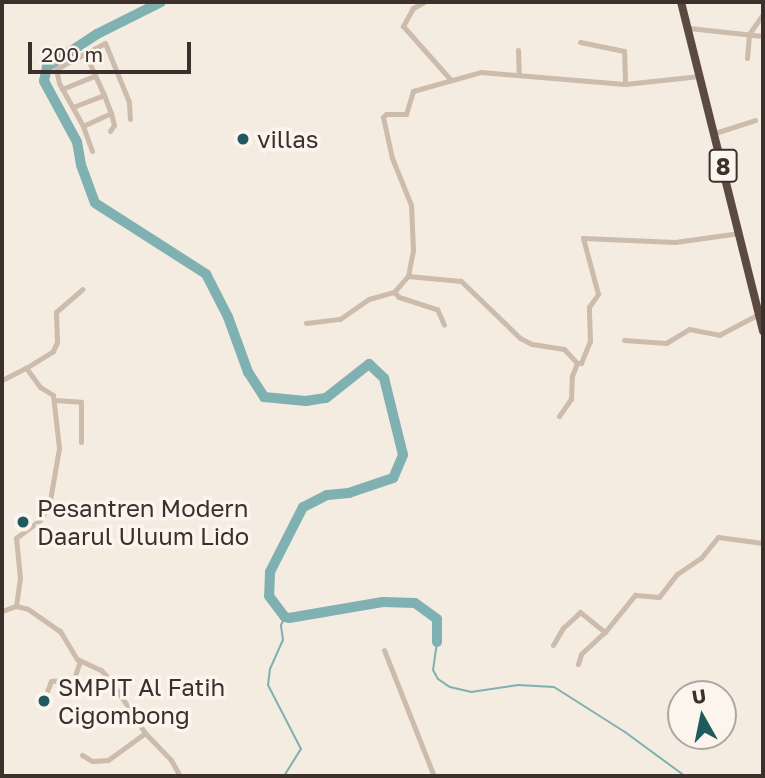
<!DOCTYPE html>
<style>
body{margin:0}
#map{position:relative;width:765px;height:778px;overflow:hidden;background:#f4ebe1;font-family:"Golos Text",sans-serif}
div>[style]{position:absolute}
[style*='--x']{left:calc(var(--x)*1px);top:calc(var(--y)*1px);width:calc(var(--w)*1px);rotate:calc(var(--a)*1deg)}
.stream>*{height:2px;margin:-1px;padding:0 1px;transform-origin:1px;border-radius:1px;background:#7fb0b2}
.river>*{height:10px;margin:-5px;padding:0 5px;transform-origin:5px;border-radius:5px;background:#7fb0b2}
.minor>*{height:5px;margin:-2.5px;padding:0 2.5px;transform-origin:2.5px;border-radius:2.5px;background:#cdbbac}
.highway>*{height:8px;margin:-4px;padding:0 4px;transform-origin:4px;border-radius:4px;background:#5c4a42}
.dots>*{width:19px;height:19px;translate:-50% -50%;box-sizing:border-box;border:4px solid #fbf5ee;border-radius:50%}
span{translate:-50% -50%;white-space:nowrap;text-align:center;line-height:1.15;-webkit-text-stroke:7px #fbf5ee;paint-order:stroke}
.shield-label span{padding:2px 5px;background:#fbf5ee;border:2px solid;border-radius:5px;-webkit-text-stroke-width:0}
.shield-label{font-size:23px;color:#3b302b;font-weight:700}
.poi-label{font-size:24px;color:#3b302b}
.left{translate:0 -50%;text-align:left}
.frame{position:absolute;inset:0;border:4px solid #3b302b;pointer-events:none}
.north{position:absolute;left:667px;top:680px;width:70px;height:70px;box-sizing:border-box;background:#fbf5ee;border:2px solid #aea6a0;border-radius:50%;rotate:351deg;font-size:19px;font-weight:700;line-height:28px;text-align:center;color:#3b302b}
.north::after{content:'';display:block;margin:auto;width:24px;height:32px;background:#1f5a5e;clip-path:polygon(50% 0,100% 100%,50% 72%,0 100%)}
.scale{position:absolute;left:28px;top:42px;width:163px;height:32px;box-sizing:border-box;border:4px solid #3b302b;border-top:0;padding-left:9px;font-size:21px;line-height:24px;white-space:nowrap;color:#3b302b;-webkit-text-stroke:5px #fbf5ee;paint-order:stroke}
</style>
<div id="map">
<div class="stream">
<i style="--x:437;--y:642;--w:28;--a:98"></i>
<i style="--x:433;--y:670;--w:10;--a:61"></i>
<i style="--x:438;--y:679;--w:14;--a:34"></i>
<i style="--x:450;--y:687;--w:22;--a:13"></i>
<i style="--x:471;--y:692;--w:48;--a:-8.5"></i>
<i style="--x:518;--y:685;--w:36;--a:3"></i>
<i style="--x:554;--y:687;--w:84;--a:32.4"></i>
<i style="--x:625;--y:732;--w:74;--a:36.3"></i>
<i style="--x:284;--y:776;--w:32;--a:-58"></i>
<i style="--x:301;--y:749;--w:72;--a:-117.3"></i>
<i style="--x:268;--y:685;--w:16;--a:-83"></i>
<i style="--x:270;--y:669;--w:32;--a:-66"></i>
<i style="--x:283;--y:640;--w:15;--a:-98"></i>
<i style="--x:281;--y:625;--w:9;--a:-63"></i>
</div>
<div class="river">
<i style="--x:161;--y:2;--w:72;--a:153.4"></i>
<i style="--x:97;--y:34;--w:60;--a:146.6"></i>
<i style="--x:47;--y:67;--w:14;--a:102"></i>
<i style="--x:44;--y:81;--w:69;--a:61.6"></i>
<i style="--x:77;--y:142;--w:23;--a:80"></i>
<i style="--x:81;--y:165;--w:40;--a:69.8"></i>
<i style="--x:95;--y:203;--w:132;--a:32.6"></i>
<i style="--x:206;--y:274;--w:48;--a:62.9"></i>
<i style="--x:228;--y:317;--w:59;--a:70"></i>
<i style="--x:248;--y:372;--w:30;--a:57"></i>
<i style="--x:264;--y:397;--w:42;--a:5.4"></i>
<i style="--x:306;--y:401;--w:20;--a:-9"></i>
<i style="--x:326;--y:398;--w:55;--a:-38.3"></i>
<i style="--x:369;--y:364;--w:21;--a:43"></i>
<i style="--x:384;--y:378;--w:79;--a:76.1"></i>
<i style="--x:403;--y:455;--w:25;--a:113"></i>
<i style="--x:393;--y:478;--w:46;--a:161.2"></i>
<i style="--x:349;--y:493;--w:22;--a:175"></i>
<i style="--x:327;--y:495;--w:27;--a:153"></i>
<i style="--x:303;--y:507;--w:73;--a:116.9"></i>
<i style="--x:270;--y:572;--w:24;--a:92"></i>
<i style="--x:269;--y:596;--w:26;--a:53"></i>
<i style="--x:285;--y:617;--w:4;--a:14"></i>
<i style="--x:289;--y:618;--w:95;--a:-9.7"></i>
<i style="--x:383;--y:602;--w:32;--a:2"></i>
<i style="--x:415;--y:603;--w:27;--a:36"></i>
<i style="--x:437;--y:619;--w:23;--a:90"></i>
</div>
<div class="minor">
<i style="--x:424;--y:2;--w:13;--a:151"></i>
<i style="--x:413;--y:8;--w:21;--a:119"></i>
<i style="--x:403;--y:26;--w:71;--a:48.4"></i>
<i style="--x:689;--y:28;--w:74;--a:6.2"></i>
<i style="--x:580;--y:42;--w:45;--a:11.6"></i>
<i style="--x:624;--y:51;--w:33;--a:88"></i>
<i style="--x:518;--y:50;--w:25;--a:88"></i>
<i style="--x:86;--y:55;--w:44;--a:65.8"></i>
<i style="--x:747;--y:58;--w:24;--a:-85"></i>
<i style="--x:749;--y:34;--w:24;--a:-55"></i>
<i style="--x:62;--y:89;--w:35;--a:-22"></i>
<i style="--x:73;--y:107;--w:33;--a:-21"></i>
<i style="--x:104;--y:95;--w:19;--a:69"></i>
<i style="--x:83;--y:126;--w:31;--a:-25"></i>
<i style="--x:111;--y:113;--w:12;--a:76"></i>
<i style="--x:114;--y:125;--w:7;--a:124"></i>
<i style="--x:715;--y:133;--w:42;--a:-18"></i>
<i style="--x:92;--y:151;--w:27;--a:-110"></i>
<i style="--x:83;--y:126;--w:49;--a:-119.2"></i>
<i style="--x:59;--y:83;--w:14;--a:-102"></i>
<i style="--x:56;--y:69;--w:55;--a:-28"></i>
<i style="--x:105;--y:43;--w:64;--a:67.9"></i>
<i style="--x:129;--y:102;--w:17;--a:87"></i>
<i style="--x:408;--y:276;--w:26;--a:-79"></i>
<i style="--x:413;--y:250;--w:45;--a:-92.5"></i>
<i style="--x:411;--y:205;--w:51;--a:-112"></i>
<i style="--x:392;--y:158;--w:42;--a:-102.4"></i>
<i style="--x:383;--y:117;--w:4;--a:-45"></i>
<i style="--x:386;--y:114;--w:20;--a:0"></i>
<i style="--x:406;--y:114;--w:24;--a:-73"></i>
<i style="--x:413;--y:91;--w:71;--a:-15.6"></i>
<i style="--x:481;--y:72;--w:144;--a:4.8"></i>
<i style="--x:625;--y:84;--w:75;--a:-6.1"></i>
<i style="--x:394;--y:292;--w:7;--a:45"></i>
<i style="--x:399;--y:297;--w:40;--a:18"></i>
<i style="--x:437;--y:309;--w:17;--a:66"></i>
<i style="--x:306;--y:323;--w:34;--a:-7"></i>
<i style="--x:340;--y:319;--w:35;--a:-35"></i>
<i style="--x:369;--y:299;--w:26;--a:-16"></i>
<i style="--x:394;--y:292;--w:21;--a:-49"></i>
<i style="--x:408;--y:276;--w:53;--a:5.4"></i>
<i style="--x:461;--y:281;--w:82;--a:44"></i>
<i style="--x:520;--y:338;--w:13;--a:27"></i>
<i style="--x:532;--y:344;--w:32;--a:9"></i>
<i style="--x:564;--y:349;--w:19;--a:47"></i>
<i style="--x:577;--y:363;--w:4;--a:0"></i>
<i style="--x:581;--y:363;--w:24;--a:-68"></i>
<i style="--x:590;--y:341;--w:34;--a:-92"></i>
<i style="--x:589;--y:307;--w:16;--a:-55"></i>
<i style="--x:598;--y:294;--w:58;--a:-105"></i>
<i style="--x:583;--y:238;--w:92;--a:2.5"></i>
<i style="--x:675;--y:242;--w:65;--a:-8"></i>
<i style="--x:624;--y:340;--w:42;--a:4.1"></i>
<i style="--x:666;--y:343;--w:27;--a:-31"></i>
<i style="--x:689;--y:329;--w:31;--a:11"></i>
<i style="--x:719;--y:335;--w:45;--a:-27.7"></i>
<i style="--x:2;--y:380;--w:27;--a:-27"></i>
<i style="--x:55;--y:400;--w:26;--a:4"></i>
<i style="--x:81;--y:402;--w:40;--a:90"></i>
<i style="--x:559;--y:416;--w:21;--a:-55"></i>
<i style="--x:571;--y:399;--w:23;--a:-88"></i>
<i style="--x:572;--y:376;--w:14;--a:-69"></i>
<i style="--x:16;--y:606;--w:28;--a:-82"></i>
<i style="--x:20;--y:578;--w:40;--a:-95.7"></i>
<i style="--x:16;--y:538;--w:30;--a:-37"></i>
<i style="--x:40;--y:520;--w:17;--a:-57"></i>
<i style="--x:49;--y:506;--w:59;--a:-80.2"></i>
<i style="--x:59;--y:448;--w:53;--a:-96.5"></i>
<i style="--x:53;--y:395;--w:15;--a:-148"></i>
<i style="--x:40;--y:387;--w:24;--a:-126"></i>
<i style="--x:26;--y:368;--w:32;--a:-32"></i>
<i style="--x:53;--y:351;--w:10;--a:-66"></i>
<i style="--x:57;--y:342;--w:30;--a:-92"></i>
<i style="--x:56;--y:312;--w:35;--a:-41"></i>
<i style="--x:2;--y:611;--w:15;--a:-20"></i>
<i style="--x:16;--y:606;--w:12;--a:14"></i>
<i style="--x:28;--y:609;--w:39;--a:35"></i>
<i style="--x:60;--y:631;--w:33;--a:59"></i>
<i style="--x:77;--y:659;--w:26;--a:25"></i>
<i style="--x:101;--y:670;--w:15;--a:48"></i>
<i style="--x:111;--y:681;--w:62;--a:56.8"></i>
<i style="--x:145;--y:733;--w:37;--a:46"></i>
<i style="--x:171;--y:760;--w:18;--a:61"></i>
<i style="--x:553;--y:645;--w:20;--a:-60"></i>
<i style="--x:563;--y:628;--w:23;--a:-43"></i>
<i style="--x:580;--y:612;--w:32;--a:39"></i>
<i style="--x:384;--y:650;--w:136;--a:68.4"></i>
<i style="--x:578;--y:664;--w:10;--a:-73"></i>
<i style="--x:581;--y:654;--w:33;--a:-43"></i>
<i style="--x:605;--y:632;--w:48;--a:-51"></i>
<i style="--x:635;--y:595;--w:24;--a:5"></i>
<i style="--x:659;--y:597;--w:29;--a:-52"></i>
<i style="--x:677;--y:574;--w:29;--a:-34"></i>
<i style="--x:701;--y:558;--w:27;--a:-51"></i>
<i style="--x:718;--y:537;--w:45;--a:7.6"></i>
<i style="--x:43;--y:702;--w:22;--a:-69"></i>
<i style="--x:51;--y:681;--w:23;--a:-5"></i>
<i style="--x:74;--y:679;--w:19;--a:-72"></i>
<i style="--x:82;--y:755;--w:12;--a:31"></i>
<i style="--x:92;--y:761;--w:16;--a:-4"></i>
<i style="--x:108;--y:760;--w:46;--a:-36.1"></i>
</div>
<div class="highway">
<i style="--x:681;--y:2;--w:339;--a:76"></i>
</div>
<div class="dots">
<i style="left:243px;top:139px;background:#1f5a5e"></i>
<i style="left:23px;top:522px;background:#1f5a5e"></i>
<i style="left:44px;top:701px;background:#1f5a5e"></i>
</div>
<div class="shield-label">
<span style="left:723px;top:166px">8</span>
</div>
<div class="poi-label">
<span class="left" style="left:257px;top:139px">villas</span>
<span class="left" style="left:37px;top:522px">Pesantren Modern<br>Daarul Uluum Lido</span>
<span class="left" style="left:58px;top:701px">SMPIT Al Fatih<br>Cigombong</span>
</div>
<div class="frame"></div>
<div class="north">U</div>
<div class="scale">200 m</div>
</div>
